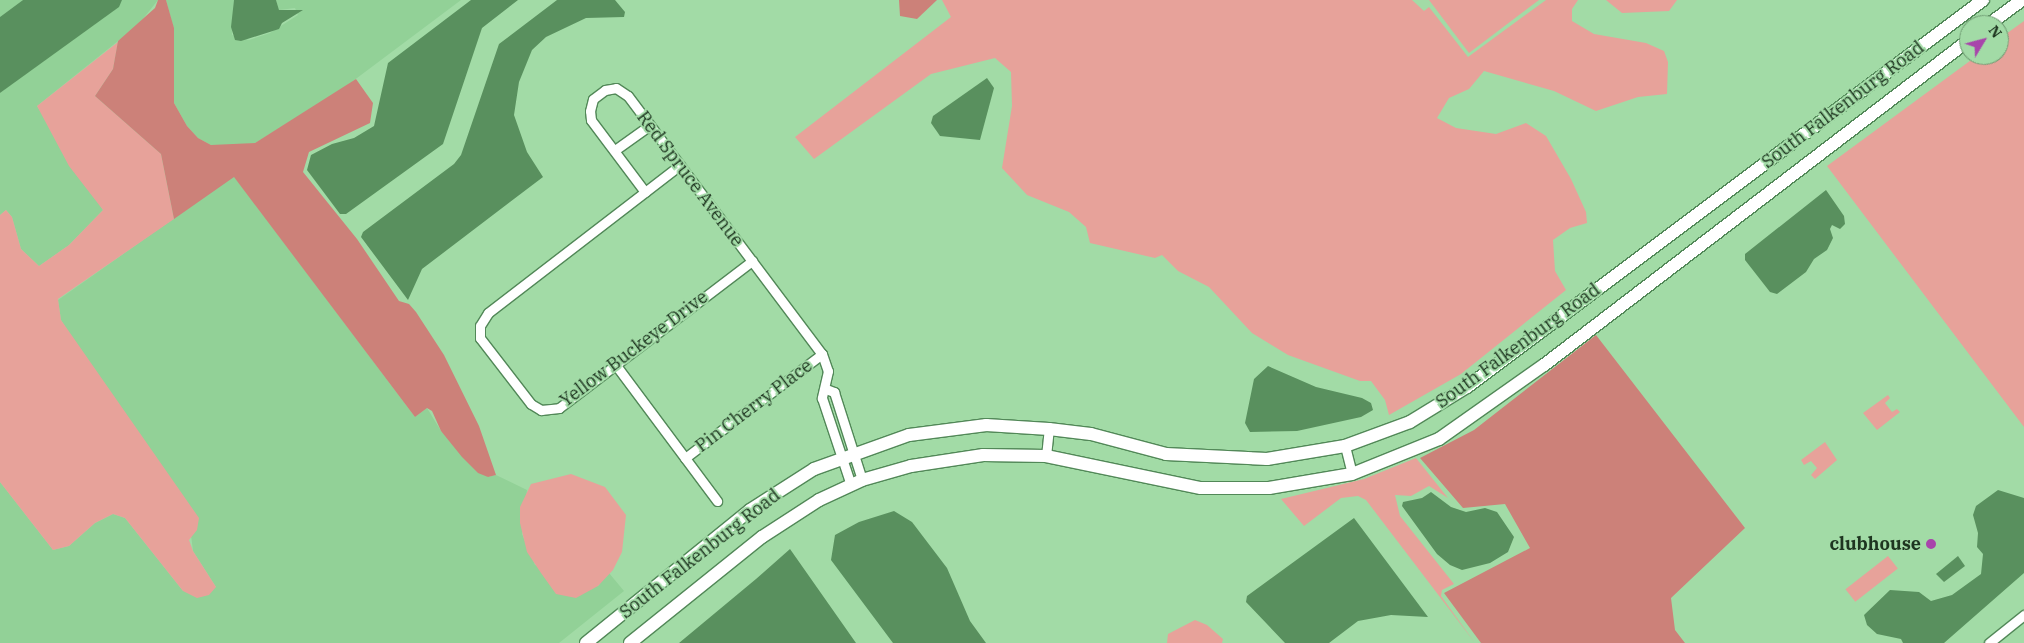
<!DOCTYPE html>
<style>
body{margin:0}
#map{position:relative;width:2024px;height:643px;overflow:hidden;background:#a2dba6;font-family:"IBM Plex Serif",serif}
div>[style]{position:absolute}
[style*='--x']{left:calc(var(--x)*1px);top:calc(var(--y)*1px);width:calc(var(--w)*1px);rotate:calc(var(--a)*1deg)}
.built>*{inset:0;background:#92d197}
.green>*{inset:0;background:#e7a29a;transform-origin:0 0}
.forest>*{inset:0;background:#cc8179}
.water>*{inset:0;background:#59905e}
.roads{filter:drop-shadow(1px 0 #528858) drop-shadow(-1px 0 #528858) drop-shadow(0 1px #528858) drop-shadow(0 -1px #528858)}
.street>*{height:9px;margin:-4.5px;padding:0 4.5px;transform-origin:4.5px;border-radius:4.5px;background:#fff}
.secondary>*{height:12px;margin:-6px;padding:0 6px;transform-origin:6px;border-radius:6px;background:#fff}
.dots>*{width:14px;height:14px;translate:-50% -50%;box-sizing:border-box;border:2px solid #a2dba6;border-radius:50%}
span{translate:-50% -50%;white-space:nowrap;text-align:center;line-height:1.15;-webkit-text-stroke:4px #a2dba6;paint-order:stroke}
.street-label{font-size:18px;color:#1e3520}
.poi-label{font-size:18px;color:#1e3520;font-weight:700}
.right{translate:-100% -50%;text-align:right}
.north{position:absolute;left:1959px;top:15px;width:50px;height:50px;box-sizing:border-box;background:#a2dba6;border:1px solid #6d9970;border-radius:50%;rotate:53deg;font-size:14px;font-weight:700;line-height:20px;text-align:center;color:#1e3520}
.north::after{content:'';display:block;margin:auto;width:18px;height:22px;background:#a845ab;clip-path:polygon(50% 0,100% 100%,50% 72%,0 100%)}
</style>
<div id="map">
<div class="built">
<i style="clip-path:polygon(0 0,23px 0,0 17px)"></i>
<i style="clip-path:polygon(122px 0,158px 0,138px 25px,37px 106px,103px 210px,69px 245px,39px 266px,21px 249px,12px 217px,6px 210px,0 215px,0 93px)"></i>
<i style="clip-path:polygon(166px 0,234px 0,232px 35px,249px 40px,270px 33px,298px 15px,295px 8px,279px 10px,276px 0,461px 0,337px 93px,255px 143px,230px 146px,211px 145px,198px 138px,187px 126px,174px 103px,174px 29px)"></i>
<i style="clip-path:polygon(234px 176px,415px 417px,427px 408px,441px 431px,488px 477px,496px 475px,527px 490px,522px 534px,535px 565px,598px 586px,609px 573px,624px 591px,559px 643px,0 643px,0 482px,53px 550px,69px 546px,95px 523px,113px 514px,125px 518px,183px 591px,216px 587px,193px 551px,191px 535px,61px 320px,58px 300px)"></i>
</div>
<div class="green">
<i style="clip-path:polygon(942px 0,1412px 0,1424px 11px,1429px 7px,1468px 57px,1546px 0,1578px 0,1572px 9px,1572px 21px,1594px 34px,1646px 43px,1664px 51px,1668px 62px,1667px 94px,1638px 97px,1596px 111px,1554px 91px,1484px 71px,1469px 89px,1449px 98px,1437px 118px,1456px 128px,1496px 134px,1526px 123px,1546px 136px,1571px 179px,1586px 212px,1587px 223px,1570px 228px,1553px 240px,1555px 271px,1566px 290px,1461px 374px,1389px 415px,1385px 400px,1371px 381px,1360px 381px,1288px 355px,1252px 333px,1209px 287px,1178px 271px,1162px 255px,1155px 258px,1090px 243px,1086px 227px,1069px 212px,1027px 195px,1002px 168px,1012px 106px,1011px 72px,995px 58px,931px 74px,814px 159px,795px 137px,951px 17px)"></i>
<i style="clip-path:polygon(1429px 0,1539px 0,1469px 53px)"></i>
<i style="clip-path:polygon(1606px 0,1677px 0,1669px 11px,1622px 13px)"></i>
<i style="clip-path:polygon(2024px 21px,2024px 427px,1827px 166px,1978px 55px,1999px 55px,1999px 39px)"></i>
<i style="clip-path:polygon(118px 42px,113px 69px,95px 96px,161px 154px,174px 219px,58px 299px,61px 320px,199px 518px,197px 530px,189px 540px,193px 551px,216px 587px,209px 595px,197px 598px,183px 591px,125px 518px,113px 514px,95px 523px,69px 546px,53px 550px,0 482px,0 215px,6px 210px,12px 217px,21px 249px,39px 266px,69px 245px,103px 210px,69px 166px,37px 106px)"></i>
<i style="clip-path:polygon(1888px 395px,1890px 398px,1885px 403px,1892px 412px,1897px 409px,1900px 412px,1877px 430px,1863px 413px)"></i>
<i style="clip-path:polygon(1825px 442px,1837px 460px,1815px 479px,1811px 475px,1817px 468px,1811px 461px,1804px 465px,1801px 460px)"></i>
<i style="clip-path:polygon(1416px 458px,1448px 498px,1429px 486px,1411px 496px,1395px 495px,1400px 516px,1454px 584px,1442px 590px,1441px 596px,1475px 643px,1366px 500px,1358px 496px,1341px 498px,1304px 526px,1281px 499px,1364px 479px)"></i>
<i style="clip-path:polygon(571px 474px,605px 487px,626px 515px,622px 552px,613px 570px,598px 586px,576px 598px,556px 594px,541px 573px,527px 552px,520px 523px,520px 507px,531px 484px)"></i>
<i style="left:1888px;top:556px;width:16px;height:54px;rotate:52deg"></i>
<i style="clip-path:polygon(1195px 620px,1207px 625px,1223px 639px,1222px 643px,1167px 643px,1168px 634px)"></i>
</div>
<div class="forest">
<i style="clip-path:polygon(158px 0,166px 0,174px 28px,174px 103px,187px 126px,198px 138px,211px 145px,255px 143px,356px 79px,373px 103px,370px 123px,309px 152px,303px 172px,357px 239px,399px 301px,409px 304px,416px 312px,444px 355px,479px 426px,496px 475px,488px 477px,478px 473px,462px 457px,441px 431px,432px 411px,427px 408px,415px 417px,234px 177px,174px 219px,161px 154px,95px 96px,113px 69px,118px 41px,155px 8px)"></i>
<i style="clip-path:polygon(899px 0,937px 0,917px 19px,900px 16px)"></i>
<i style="clip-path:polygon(1596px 335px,1745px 528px,1671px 598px,1675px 630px,1685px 643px,1481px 643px,1444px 593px,1530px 548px,1505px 504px,1463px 508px,1420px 458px,1474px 430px)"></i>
</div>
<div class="water">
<i style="clip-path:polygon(23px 0,122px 0,119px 7px,0 93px,0 17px)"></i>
<i style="clip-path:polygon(234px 0,276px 0,279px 10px,303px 10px,282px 23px,279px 29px,241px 41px,235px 40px,231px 27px)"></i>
<i style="clip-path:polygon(471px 0,518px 0,482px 28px,443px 144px,346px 214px,340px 214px,307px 170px,311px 155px,332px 144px,354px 138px,374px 126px,388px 63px)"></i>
<i style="clip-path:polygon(557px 0,615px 0,625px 12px,624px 17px,586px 18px,546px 37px,532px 50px,519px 82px,514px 115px,527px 152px,543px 177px,422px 269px,408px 300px,361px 237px,363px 232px,454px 164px,461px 155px,499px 44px)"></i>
<i style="clip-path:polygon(987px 78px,994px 88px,980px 140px,940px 136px,931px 123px,933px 116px)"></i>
<i style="clip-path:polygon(1826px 190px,1844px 216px,1845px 224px,1840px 229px,1832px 225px,1830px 229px,1833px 238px,1827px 250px,1814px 259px,1806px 272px,1777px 294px,1770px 292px,1745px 260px,1745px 254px)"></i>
<i style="clip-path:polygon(1268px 366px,1316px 387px,1362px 398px,1371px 403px,1373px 410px,1361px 417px,1297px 431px,1250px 432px,1245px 423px,1254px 379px)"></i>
<i style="clip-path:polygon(1998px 490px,2024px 498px,2024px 573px,1944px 643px,1903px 643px,1901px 639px,1877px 634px,1867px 625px,1864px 615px,1890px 590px,1919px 592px,1931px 601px,1952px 595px,1981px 574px,1983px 554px,1977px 547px,1978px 533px,1973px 515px,1976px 506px)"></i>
<i style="clip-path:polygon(1431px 492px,1451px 507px,1466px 512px,1485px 508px,1497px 512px,1514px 537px,1508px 552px,1490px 563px,1462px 570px,1450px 565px,1437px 554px,1402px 506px,1403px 502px,1422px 498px)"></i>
<i style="clip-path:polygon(894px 511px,912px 522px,947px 568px,970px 621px,986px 643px,893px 643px,831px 560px,835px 535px,859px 522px)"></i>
<i style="clip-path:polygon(1354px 518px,1428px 617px,1391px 615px,1358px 621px,1329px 643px,1285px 643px,1246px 602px,1247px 596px)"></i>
<i style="clip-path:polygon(790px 549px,856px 643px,679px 643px,756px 579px)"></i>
<i style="clip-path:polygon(1958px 556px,1965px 566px,1944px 582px,1936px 574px)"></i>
</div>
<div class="roads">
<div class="street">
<i style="--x:615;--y:150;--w:43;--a:-35.5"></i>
<i style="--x:680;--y:165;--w:242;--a:142.4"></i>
<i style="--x:488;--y:313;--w:15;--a:122"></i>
<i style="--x:480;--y:326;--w:12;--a:90"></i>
<i style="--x:480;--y:338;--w:83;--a:52.3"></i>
<i style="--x:531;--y:404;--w:12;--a:31"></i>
<i style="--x:541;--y:410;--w:18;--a:-6"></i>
<i style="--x:559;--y:408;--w:243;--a:-37.3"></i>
<i style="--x:645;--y:192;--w:90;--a:-126.9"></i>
<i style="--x:591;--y:120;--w:9;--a:-96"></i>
<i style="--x:590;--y:111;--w:12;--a:-76"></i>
<i style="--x:593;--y:99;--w:15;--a:-37"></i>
<i style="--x:605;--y:90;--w:11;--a:-10"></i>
<i style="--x:616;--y:88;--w:14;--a:34"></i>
<i style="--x:628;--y:96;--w:323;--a:53.1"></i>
<i style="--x:822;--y:354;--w:18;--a:71"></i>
<i style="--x:828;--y:371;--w:28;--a:103"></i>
<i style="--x:822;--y:398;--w:92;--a:71.6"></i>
<i style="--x:615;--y:364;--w:171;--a:53.3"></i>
<i style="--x:826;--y:389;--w:9;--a:21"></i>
<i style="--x:834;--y:392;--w:92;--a:72.3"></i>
<i style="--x:1345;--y:446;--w:29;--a:76"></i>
<i style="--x:1046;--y:456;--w:27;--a:-84"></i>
<i style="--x:685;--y:458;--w:172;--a:-37.2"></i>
<i style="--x:1989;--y:643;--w:45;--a:-38.7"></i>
</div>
<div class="secondary">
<i style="--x:1988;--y:25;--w:42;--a:-36.3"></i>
<i style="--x:586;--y:643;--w:211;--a:-39"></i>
<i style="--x:750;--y:510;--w:76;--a:-32.6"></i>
<i style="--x:814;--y:469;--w:101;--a:-19.7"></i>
<i style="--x:909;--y:435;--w:78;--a:-7.4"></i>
<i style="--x:986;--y:425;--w:63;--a:3.6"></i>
<i style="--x:1049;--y:429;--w:42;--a:6.8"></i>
<i style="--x:1091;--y:434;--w:78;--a:14.9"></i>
<i style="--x:1166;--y:454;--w:101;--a:2.8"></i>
<i style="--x:1267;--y:459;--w:79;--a:-9.5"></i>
<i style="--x:1345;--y:446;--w:69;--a:-20.3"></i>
<i style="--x:1410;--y:422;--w:67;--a:-31.6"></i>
<i style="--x:1467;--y:387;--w:645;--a:-36.87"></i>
<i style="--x:630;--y:643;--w:169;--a:-38.8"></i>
<i style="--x:762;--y:537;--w:68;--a:-33"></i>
<i style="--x:819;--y:500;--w:47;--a:-24.9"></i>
<i style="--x:862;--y:480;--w:51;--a:-15.9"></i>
<i style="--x:911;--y:466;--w:73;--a:-8.7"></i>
<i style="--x:983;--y:455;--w:63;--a:0.9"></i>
<i style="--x:1046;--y:456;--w:158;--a:11.7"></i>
<i style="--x:1201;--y:488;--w:68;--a:0"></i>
<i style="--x:1269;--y:488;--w:84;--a:-9.6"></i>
<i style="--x:1352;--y:474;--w:94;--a:-21.9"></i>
<i style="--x:1439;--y:439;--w:128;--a:-35.2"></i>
<i style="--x:1544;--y:365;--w:535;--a:-37.41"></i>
</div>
</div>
<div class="dots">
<i style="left:1931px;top:544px;background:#a845ab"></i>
</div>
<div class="street-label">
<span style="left:1843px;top:105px;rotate:-37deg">South Falkenburg Road</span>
<span style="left:690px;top:179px;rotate:53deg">Red Spruce Avenue</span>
<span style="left:1518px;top:346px;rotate:-36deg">South Falkenburg Road</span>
<span style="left:634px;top:349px;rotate:-37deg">Yellow Buckeye Drive</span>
<span style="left:754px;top:406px;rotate:-37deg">Pin Cherry Place</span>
<span style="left:700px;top:554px;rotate:-38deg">South Falkenburg Road</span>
</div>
<div class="poi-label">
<span class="right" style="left:1921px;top:544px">clubhouse</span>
</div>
<div class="north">N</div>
</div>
